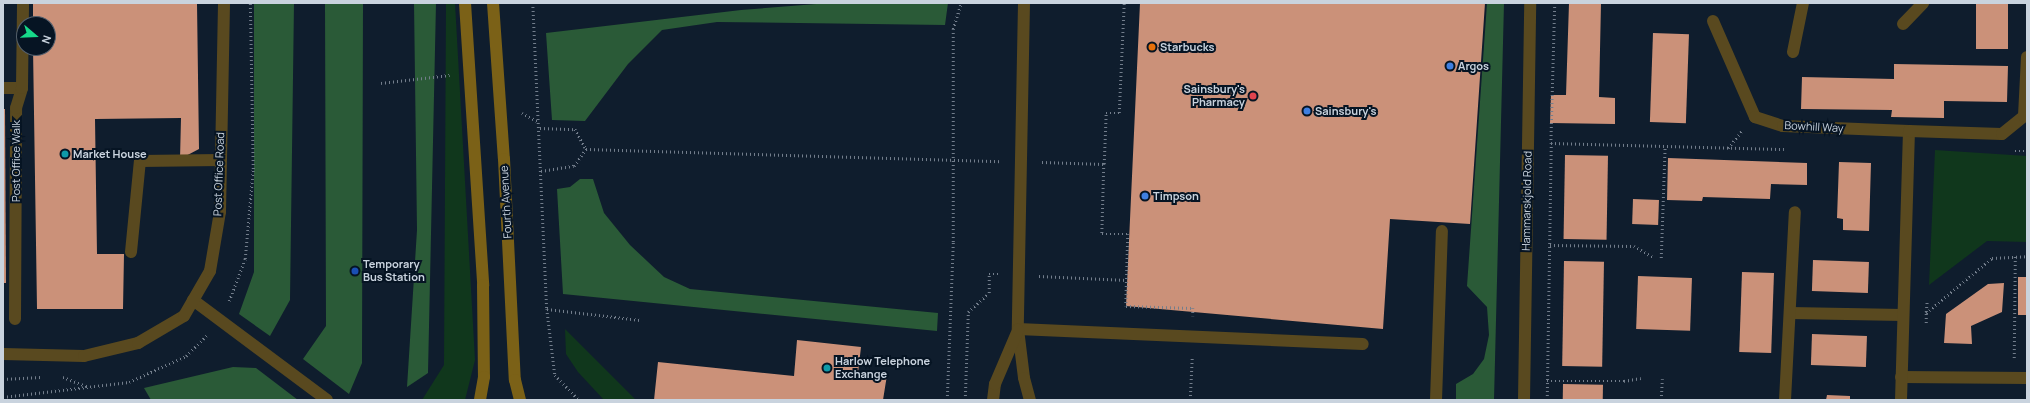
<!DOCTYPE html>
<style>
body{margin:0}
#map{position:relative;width:2030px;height:403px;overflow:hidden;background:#0f1d2d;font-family:Manrope,sans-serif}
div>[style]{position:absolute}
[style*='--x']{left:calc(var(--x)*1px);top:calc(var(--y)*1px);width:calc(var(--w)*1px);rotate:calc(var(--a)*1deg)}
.green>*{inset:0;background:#10371c}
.forest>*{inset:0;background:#2a5a37}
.building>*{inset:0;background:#cb9179;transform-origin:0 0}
.path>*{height:2.5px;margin-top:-1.25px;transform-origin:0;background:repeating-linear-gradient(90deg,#737e8c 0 1px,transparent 0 4px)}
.lane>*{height:12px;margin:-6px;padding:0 6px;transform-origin:6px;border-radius:6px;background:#59491f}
.street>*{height:12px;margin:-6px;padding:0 6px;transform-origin:6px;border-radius:6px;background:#59491f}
.secondary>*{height:12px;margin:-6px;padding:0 6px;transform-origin:6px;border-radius:6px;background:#7b6117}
.dots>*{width:11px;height:11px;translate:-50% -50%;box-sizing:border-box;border:2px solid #061423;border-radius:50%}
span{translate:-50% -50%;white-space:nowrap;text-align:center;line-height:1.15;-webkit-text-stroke:4px #061423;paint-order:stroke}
.poi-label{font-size:11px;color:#c9d3de;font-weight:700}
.left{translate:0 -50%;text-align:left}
.right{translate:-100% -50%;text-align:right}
.street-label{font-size:11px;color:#c9d3de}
.frame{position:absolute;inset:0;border:4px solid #c9d3de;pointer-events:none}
.north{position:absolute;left:16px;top:16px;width:40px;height:40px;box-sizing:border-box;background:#061423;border:1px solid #54606e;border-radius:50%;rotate:109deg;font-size:11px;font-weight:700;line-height:16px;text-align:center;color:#c9d3de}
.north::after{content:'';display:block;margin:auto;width:14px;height:18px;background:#16d989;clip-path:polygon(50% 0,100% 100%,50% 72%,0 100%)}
</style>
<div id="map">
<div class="green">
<i style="clip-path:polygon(446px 3px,455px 3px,475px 360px,465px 400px,422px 400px,444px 365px)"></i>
<i style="clip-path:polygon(1935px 150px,2027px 156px,2027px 242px,1987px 241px,1929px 285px)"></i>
<i style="clip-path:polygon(565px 329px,636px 400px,604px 400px,578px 372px,566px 354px)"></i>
</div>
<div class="forest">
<i style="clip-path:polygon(254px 3px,294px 3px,290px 300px,270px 336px,239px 314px,254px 272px)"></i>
<i style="clip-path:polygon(325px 3px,363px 3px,362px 363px,349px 394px,303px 359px,326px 326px)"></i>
<i style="clip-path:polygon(414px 3px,436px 3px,428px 373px,407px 387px,417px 230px)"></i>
<i style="clip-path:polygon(829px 3px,948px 3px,945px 25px,717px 22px,662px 30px,628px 64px,585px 121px,552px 120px,546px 33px,741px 10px)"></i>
<i style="clip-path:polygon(1487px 3px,1504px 3px,1494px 400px,1456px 400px,1456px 384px,1473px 374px,1484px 359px,1489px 335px,1487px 307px,1467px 286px)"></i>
<i style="clip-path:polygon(580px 179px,593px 179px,604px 213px,630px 245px,664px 277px,690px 289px,938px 313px,937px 331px,563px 294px,557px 189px,570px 187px)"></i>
<i style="clip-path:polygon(233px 367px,256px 368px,298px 400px,151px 400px,144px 388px)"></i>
</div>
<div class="building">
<i style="clip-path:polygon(33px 3px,197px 3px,199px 149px,180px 159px,181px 118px,95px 119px,97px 254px,124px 254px,123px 309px,37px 309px,33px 48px,48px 48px,48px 24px,33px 24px)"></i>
<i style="clip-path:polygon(1140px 3px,1485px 3px,1470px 224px,1390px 219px,1383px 329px,1126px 306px)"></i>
<i style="clip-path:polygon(1569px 3px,1601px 3px,1599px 97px,1615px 98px,1615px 124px,1550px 123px,1551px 95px,1566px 95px)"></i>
<i style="left:1976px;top:3px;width:32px;height:46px"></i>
<i style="left:1653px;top:33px;width:36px;height:89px;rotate:2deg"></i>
<i style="clip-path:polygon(1894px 64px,2008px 66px,2007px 102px,1944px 101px,1944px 118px,1891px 117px,1892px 110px,1801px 109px,1802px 77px,1894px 79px)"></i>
<i style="clip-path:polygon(3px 109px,5px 109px,6px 283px,3px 283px)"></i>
<i style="left:1565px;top:155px;width:43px;height:84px;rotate:1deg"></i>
<i style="clip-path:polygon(1668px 158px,1807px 163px,1807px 185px,1771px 184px,1770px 199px,1703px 197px,1702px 201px,1667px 200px)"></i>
<i style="clip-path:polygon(1839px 162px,1871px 163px,1869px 231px,1843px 230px,1843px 219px,1837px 218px)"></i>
<i style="left:1633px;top:199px;width:26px;height:25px;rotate:2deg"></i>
<i style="left:1813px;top:260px;width:56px;height:31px;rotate:2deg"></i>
<i style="left:1564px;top:261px;width:40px;height:105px;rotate:1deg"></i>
<i style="left:1742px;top:272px;width:32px;height:80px;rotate:2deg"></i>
<i style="left:1638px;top:276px;width:54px;height:53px;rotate:2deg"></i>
<i style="left:2018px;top:277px;width:9px;height:38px"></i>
<i style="clip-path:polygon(2004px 283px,2002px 312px,1971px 326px,1972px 344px,1944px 343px,1946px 314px,1988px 284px)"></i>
<i style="left:1812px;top:334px;width:55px;height:31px;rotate:2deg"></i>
<i style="clip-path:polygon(797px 340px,861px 347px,858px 373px,887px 375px,883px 400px,654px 400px,658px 362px,794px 376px)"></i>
<i style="left:1563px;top:384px;width:40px;height:16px;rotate:1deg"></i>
<i style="clip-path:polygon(1827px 395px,1850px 396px,1850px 400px,1826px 400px)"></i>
</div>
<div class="path">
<i style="--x:308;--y:3;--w:1;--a:0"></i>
<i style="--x:533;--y:3;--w:306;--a:87.4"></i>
<i style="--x:547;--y:309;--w:66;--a:83.1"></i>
<i style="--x:555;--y:375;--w:35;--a:46"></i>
<i style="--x:1555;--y:3;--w:140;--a:91.6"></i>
<i style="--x:1551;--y:143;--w:233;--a:1.5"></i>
<i style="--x:381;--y:83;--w:69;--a:-6.6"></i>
<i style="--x:522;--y:113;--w:19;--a:28"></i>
<i style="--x:540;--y:128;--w:35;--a:2"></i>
<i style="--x:575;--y:129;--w:23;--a:61"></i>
<i style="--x:586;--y:149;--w:415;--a:1.7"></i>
<i style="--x:1728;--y:148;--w:22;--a:-51"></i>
<i style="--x:2015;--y:151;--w:12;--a:0"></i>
<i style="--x:1042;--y:162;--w:62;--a:1.8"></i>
<i style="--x:1104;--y:164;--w:70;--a:91.6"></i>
<i style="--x:1102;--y:234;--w:26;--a:0"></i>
<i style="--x:1128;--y:234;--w:72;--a:91.6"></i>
<i style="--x:1126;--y:306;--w:67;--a:1.7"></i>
<i style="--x:1193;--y:308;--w:8;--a:90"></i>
<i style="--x:1104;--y:164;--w:51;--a:-87.8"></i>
<i style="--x:1106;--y:113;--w:13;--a:0"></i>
<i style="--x:1119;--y:113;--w:110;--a:-87.4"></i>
<i style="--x:541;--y:171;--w:33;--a:-9"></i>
<i style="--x:574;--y:166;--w:21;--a:-55"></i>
<i style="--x:1550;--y:245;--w:84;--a:0.7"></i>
<i style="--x:1634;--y:246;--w:22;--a:30"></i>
<i style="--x:1661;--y:258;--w:112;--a:-88"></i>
<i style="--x:1039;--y:276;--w:88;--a:2.6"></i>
<i style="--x:229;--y:301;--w:45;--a:-69.1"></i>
<i style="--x:245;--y:259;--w:90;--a:-84.9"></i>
<i style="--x:253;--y:169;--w:166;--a:-91"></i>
<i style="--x:547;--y:309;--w:94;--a:6.7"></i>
<i style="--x:1926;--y:312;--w:11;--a:-85"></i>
<i style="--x:1926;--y:323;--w:10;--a:-90"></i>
<i style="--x:1926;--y:313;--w:86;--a:-39.8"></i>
<i style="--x:1992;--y:258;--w:35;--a:-3"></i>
<i style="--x:2014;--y:358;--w:102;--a:-89.4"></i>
<i style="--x:63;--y:377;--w:26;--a:21"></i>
<i style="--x:3;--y:379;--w:38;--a:-3"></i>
<i style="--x:1547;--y:381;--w:77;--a:0"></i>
<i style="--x:1624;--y:381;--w:17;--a:-10"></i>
<i style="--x:3;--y:397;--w:127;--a:-6.8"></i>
<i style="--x:129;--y:382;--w:63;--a:-24.5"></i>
<i style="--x:186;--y:356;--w:30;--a:-45"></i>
<i style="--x:947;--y:400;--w:158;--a:-87.8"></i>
<i style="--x:953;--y:242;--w:213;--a:-90"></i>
<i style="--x:953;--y:29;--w:27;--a:-73"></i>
<i style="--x:965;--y:400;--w:88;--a:-88"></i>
<i style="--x:968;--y:312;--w:28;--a:-42"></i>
<i style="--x:989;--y:293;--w:19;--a:-90"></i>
<i style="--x:989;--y:274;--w:10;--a:0"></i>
<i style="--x:1190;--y:400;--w:43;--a:-87.3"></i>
<i style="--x:1547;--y:400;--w:257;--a:-89.1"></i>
<i style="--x:1661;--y:400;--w:21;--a:-87"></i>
</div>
<div class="lane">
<i style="--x:1024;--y:3;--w:326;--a:91.1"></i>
<i style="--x:1018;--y:329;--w:49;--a:83"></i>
<i style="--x:1024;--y:378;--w:23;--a:75"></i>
<i style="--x:1903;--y:24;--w:29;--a:-46"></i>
<i style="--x:1793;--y:52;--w:50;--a:-78.5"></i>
<i style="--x:131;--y:252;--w:91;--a:-84.4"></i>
<i style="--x:140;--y:161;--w:80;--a:-0.7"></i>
<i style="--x:193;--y:300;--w:167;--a:36.7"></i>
<i style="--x:1018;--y:329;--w:345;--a:2.5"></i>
<i style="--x:1901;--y:377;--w:126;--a:0.5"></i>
<i style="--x:993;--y:400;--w:16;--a:-83"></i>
<i style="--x:995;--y:384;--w:59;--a:-66.9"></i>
<i style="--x:1436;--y:400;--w:169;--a:-88"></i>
</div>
<div class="street">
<i style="--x:1713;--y:21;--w:105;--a:66.4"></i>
<i style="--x:1755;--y:117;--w:29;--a:18"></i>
<i style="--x:1783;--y:126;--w:126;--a:2.3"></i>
<i style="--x:3;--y:88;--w:19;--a:0"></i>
<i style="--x:1790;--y:313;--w:113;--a:1"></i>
<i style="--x:15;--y:319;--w:211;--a:-89.7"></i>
<i style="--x:16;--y:108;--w:21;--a:-73"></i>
<i style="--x:22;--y:88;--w:85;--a:-89.3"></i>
<i style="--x:3;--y:354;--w:81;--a:1.4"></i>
<i style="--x:84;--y:356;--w:56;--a:-13.5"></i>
<i style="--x:138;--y:343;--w:53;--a:-30.4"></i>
<i style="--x:184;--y:316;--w:52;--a:-60"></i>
<i style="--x:210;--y:271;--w:60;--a:-80.4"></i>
<i style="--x:220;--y:212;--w:209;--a:-88.9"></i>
<i style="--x:1524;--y:400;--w:397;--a:-89.1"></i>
<i style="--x:1785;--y:400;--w:188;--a:-87"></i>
<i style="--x:1901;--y:400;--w:269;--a:-88.3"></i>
<i style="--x:1909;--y:131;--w:93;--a:1.8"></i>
<i style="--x:2002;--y:134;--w:28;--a:-39"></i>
<i style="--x:2024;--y:116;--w:59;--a:-87.1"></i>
</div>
<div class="secondary">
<i style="--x:465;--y:3;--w:283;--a:86.3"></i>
<i style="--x:483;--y:285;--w:92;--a:89.4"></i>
<i style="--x:484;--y:377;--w:23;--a:100"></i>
<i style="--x:493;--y:3;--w:156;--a:86"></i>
<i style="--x:504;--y:159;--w:221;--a:87.2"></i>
<i style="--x:515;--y:380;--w:21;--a:76"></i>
</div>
<div class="dots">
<i style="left:1152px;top:47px;background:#e8710a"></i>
<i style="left:1450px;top:66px;background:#3f7fe0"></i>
<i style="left:1253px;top:96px;background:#e0444e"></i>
<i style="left:1307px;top:111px;background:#3f7fe0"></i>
<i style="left:65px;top:154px;background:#0f9aa8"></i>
<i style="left:1145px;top:196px;background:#3f7fe0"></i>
<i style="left:355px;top:271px;background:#1a4fb4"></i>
<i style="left:827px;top:368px;background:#0f9aa8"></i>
</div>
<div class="poi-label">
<span class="left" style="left:1160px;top:47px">Starbucks</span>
<span class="left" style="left:1458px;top:66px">Argos</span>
<span class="right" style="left:1245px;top:96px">Sainsbury's<br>Pharmacy</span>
<span class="left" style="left:1315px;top:111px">Sainsbury's</span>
<span class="left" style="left:73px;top:154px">Market House</span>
<span class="left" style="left:1153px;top:196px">Timpson</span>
<span class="left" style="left:363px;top:271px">Temporary<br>Bus Station</span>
<span class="left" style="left:835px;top:368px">Harlow Telephone<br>Exchange</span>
</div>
<div class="street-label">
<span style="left:1814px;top:127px;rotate:3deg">Bowhill Way</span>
<span style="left:16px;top:161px;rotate:-90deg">Post Office Walk</span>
<span style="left:219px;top:174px;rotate:-88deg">Post Office Road</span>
<span style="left:1527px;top:201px;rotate:-89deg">Hammarskjold Road</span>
<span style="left:506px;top:202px;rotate:-93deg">Fourth Avenue</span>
</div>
<div class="frame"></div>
<div class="north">N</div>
</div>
